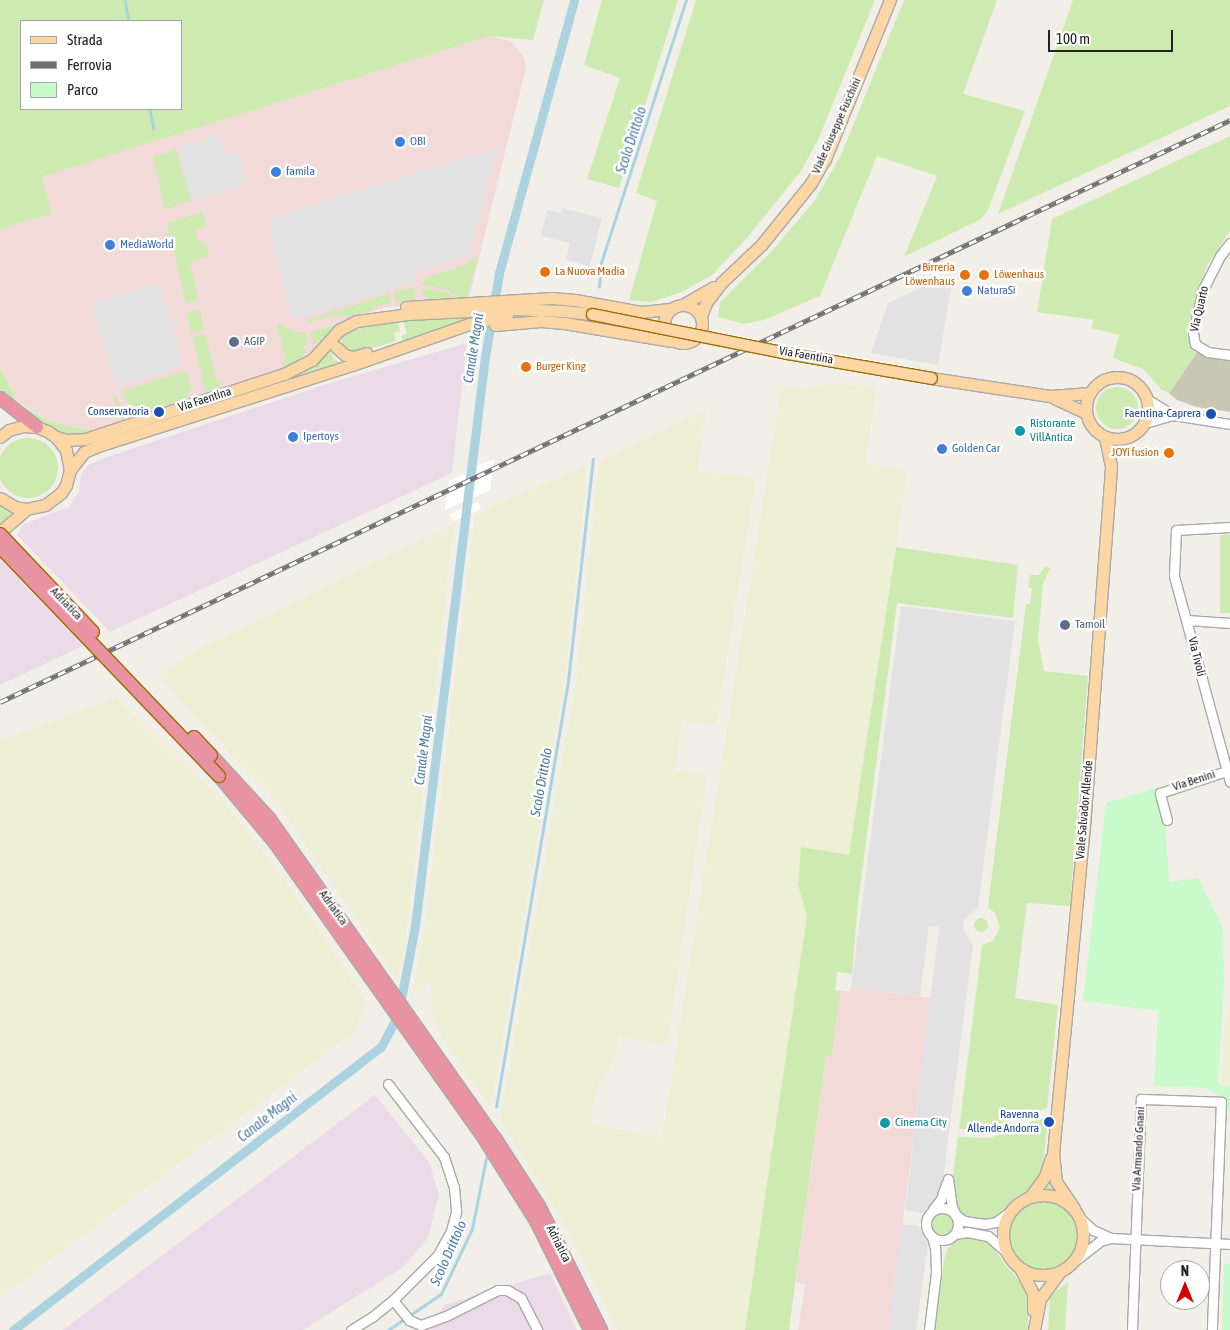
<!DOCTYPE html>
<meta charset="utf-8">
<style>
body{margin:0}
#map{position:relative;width:1230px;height:1330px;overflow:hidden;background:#f2efe9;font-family:"Asap Condensed",sans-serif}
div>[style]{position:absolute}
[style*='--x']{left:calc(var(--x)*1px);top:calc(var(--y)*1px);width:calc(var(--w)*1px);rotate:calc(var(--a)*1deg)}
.commercial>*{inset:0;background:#f2dad9}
.industrial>*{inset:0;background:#ebdbe8}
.construction>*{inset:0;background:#c7c7b4}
.farmland>*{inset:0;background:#eef0d5}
.grass>*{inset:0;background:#cdebb0;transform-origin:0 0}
.round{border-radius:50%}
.park>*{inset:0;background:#c8facc}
.parking>*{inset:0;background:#e2e2e2}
.pier>*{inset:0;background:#fff;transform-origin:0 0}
.stream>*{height:2.5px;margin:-1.25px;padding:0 1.25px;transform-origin:1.25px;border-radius:1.25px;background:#aad3df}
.canal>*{height:9px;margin:-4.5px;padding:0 4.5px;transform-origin:4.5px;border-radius:4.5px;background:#aad3df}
.roads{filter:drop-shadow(1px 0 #a9a9a9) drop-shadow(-1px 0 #a9a9a9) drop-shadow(0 1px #a9a9a9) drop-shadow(0 -1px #a9a9a9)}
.minor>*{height:9px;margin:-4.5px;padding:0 4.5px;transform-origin:4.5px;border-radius:4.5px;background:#fff}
.minor>.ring{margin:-4.5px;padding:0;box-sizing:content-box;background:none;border:9px solid #fff;border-radius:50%}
.major>*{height:11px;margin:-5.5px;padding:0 5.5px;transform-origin:5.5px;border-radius:5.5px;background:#fcd6a4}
.major>.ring{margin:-5.5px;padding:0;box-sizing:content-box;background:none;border:11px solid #fcd6a4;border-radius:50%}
.highway>*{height:12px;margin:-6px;padding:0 6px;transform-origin:6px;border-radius:6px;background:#e892a2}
.rail>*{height:4.5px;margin-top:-2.25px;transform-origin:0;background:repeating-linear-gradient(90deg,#fff 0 8px,#707070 0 16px);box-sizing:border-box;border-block:1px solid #707070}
.bridges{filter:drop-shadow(1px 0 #a06b00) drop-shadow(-1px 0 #a06b00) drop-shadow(0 1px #a06b00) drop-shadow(0 -1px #a06b00)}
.major-bridge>*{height:11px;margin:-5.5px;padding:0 5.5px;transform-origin:5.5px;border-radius:5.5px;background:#fcd6a4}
.highway-bridge>*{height:12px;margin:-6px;padding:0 6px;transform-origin:6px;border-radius:6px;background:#e892a2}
.dots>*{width:14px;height:14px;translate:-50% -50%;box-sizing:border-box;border:2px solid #fff;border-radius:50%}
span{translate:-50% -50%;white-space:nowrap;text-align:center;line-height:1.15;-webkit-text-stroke:5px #fff;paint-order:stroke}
.street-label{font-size:12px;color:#222}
.shop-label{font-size:12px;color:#366cbe}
.left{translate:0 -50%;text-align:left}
.food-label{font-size:12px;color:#c56008}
.right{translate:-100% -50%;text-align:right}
.service-label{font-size:12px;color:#4e5e75}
.transit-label{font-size:12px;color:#164399}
.culture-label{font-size:12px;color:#0d838f}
.water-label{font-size:14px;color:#4a7aab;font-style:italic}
.legend{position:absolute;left:20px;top:20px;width:162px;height:90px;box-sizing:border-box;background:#fff;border:1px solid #a7a7a7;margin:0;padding:6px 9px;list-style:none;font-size:15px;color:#222}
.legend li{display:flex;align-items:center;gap:10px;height:25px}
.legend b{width:25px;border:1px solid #a7a7a7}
.north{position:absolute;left:1160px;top:1260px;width:50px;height:50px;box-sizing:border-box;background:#fff;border:1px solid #a7a7a7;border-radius:50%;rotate:0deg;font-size:14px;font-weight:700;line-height:20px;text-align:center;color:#222}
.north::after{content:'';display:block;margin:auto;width:18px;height:22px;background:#d40000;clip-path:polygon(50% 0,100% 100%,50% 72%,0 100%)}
.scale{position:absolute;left:1048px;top:30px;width:125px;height:22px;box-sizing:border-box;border:2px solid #222;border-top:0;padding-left:6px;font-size:15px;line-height:18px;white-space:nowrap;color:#222;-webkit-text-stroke:4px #fff;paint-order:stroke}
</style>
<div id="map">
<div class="commercial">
<i style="clip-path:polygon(490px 36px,510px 41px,524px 57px,526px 68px,468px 302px,435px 302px,382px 308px,338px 324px,313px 353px,285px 371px,96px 430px,70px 427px,48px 420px,13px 399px,15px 397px,0 367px,0 229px,52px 214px,40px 177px)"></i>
<i style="clip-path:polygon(851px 987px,931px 998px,889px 1330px,798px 1330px,805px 1285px,796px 1282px,835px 990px,849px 992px)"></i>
</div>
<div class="industrial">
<i style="clip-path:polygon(467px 343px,452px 473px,110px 632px,17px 535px,24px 524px,69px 507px,79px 491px,81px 475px,88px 465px,107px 457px,330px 383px)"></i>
<i style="clip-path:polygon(0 559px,83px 646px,0 685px)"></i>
<i style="clip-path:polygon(375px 1095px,429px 1162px,439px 1194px,428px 1238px,403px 1267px,303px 1330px,63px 1330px)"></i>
<i style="clip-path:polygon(550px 1273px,577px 1330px,430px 1330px,444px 1305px)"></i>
</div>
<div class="construction">
<i style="clip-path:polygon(1198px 351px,1204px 356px,1230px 360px,1230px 412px,1197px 407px,1177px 400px,1169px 393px)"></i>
</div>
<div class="farmland">
<i style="clip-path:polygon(835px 383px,877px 387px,865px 463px,907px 471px,849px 856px,801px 847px,798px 885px,807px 916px,745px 1330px,617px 1330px,562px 1219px,500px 1119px,576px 682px,599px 462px,706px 410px,698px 471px,756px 478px,716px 725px,682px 721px,675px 771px,707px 775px,667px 1045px,618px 1036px,615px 1058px,596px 1089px,591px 1124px,662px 1138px,781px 388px,808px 389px)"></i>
<i style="clip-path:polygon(588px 465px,564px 687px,491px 1108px,439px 1033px,431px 1010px,431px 981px,411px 999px,425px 928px,474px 520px,485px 509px)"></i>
<i style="clip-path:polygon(454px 524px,405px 944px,397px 980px,278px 803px,159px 677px,190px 653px)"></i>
<i style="clip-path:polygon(115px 698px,222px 799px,284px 880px,366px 1001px,355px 1031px,0 1298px,0 741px)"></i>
<i style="clip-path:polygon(1230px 1008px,1230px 1084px,1221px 1083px,1225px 1010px)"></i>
</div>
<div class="grass">
<i style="clip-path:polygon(evenodd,0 0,544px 0,533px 40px,490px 36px,41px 177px,52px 214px,0 229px,0 0,21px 21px,181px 21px,181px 109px,21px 109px,21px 21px)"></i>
<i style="clip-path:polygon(602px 0,678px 0,619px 188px,587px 179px,620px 78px,584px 65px)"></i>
<i style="clip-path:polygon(696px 0,875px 0,818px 140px,801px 171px,746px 239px,712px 275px,682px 292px,651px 302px,629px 300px,657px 201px,636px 193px)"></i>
<i style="clip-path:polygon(904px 0,997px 0,963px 94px,1025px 111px,988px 210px,981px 219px,904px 257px,937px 176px,877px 156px,820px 296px,764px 320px,744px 324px,718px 317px,720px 302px,771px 252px,815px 200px,841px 155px)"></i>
<i style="clip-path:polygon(1073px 0,1230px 0,1230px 106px,998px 214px)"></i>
<i style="clip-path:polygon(1230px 136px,1230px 231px,1207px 266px,1197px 295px,1189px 326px,1189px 337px,1198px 351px,1169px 393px,1162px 390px,1143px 369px,1113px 358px,1119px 335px,1091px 328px,1094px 320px,1037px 312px,1052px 219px)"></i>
<i style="clip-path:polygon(176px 150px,191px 201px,165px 210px,153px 157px)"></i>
<i style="clip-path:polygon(202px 212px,207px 226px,195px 230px,198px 241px,202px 240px,210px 256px,190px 262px,198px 300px,186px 303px,167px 223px)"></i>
<i style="clip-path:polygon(478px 256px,467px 299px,460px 298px,448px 290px,422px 285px,426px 278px,465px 265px)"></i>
<i style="clip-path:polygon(414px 287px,415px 296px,419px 303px,396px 302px,393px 293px)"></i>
<i style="clip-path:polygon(421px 288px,448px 293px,459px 302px,433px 302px,424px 295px)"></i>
<i style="clip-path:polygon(388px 294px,391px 303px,374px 307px,371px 311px,355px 315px,325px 317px,308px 323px,307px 320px)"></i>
<i style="left:200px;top:310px;width:21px;height:13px;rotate:79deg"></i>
<i style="clip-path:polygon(486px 316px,448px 325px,403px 341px,401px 336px,407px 334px,402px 319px)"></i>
<i style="clip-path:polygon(397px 320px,400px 331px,394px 333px,396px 341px,353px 354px,342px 347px,342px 335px,346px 332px)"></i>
<i style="clip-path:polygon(281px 324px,293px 332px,306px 333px,308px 343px,303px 348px,307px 351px,298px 363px,288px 369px,283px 367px,282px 362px,286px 360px,277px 325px)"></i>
<i style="clip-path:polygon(334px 326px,324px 340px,313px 344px,310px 332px)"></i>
<i style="clip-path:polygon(205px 334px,217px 382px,223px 381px,220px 389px,206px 395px,193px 337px)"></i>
<i style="clip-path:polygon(330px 348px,333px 358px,340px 363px,298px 376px,322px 359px)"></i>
<i style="clip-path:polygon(0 367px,15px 397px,13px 399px,29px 410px,48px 420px,70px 427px,96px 430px,77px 435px,65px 434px,35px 419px,0 392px)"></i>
<i style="clip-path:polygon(186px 371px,191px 390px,187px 398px,135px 415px,133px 408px,125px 399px,122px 391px)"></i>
<i class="round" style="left:1096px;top:387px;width:42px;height:42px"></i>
<i style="clip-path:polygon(112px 394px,115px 394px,121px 406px,126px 410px,124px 422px,121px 423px)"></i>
<i class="round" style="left:-2px;top:438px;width:60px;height:60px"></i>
<i style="clip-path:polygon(0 505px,13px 511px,0 526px)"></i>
<i style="left:1220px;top:535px;width:10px;height:78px"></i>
<i style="clip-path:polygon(896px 547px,1018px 565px,1013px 618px,897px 603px,858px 904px,852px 974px,837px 972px,835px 990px,840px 991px,831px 1057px,826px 1056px,789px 1330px,745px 1330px,807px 916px,798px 885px,801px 847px,849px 855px)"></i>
<i style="clip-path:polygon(1045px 567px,1051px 568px,1043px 583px,1038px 640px,1044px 671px,1088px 676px,1070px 906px,1027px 903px,1015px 998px,1058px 1005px,1047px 1108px,979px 1130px,959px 1129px,982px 945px,993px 941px,1000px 928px,995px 913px,988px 907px,1026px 604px,1030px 604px,1032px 588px,1028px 587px,1030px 575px,1039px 575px)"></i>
<i class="round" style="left:974px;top:918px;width:14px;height:14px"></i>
<i style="clip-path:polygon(1038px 1119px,1048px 1119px,1042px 1175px,1029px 1190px,1017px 1196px,1000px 1214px,991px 1219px,980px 1221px,963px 1214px,955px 1204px,951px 1189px,958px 1137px,990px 1138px)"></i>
<i style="clip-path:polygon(1050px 1175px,1050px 1182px,1059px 1196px,1039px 1193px,1046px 1186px)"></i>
<i class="round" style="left:1008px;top:1201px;width:70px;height:70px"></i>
<i class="round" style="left:930px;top:1212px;width:24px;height:24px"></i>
<i style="clip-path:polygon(969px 1237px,981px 1238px,991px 1243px,1005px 1265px,1024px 1286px,1029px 1297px,1028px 1330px,934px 1330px,945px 1255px,948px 1248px,956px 1240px)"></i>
<i style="clip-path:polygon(1068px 1282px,1065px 1330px,1048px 1330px,1050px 1298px,1057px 1290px)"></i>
</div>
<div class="park">
<i style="clip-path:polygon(1156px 788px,1165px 822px,1169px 882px,1198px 878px,1223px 928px,1224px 984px,1218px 1084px,1230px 1086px,1230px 1112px,1221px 1097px,1206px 1088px,1154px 1086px,1158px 1011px,1083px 1001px,1106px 803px)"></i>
<i style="clip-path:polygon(1230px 1263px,1230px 1330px,1222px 1330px,1224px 1265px)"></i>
</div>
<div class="parking">
<i style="clip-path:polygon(217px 135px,223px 156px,237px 151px,248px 184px,192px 202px,177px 148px)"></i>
<i style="clip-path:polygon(497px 148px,469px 253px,420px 271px,412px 283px,297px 319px,290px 314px,268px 219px)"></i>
<i style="clip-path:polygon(562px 208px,602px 218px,590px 266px,566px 260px,570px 243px,541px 236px,547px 210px,561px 213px)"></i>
<i style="clip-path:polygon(953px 277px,938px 365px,871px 353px,888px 303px,942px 278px)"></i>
<i style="clip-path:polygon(159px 283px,177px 341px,181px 367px,117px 387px,91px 304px)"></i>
<i style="clip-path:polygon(901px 606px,1015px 621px,978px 908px,964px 919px,963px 928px,973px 945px,941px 1194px,922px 1213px,905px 1210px,939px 927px,929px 926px,920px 996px,851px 987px)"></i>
<i style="clip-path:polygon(902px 1224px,918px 1226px,928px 1244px,916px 1330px,889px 1330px)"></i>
</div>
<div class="pier">
<i style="clip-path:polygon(593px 309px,932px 371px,931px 384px,793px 361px,591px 321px)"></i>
<i style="clip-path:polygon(494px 459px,490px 490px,445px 510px,449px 481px,465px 473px,465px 477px,477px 471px,477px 466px)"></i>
<i style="left:478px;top:502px;width:8px;height:31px;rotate:67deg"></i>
</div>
<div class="stream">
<i style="--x:125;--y:0;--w:21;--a:79"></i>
<i style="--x:150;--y:109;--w:20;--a:79"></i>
<i style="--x:599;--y:287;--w:24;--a:-85"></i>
<i style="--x:601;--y:263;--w:276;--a:-72.1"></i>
<i style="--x:496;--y:1107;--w:432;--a:-80.4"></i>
<i style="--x:568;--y:681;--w:223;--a:-83.6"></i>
<i style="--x:388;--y:1330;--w:64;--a:-34.2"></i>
<i style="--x:441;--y:1294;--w:72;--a:-64.5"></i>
<i style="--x:472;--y:1229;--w:72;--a:-78.8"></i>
</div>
<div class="canal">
<i style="--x:13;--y:1330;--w:464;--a:-37.6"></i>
<i style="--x:381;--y:1047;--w:36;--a:-62"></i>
<i style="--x:398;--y:1015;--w:91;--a:-79.2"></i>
<i style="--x:415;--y:926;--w:573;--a:-82.99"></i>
<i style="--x:485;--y:357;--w:85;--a:-80.5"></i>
<i style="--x:499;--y:273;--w:283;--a:-74.6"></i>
</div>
<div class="roads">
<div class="minor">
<i style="--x:1230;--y:243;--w:16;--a:128"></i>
<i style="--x:1220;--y:256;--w:37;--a:117"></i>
<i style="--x:1203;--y:289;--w:45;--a:102.8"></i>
<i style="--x:1193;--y:333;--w:11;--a:80"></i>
<i style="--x:1195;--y:344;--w:15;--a:32"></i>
<i style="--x:1208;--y:352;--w:22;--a:8"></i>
<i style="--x:1147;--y:399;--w:31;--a:32"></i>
<i style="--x:1145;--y:423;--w:29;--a:-16"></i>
<i style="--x:1173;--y:415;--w:58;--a:9"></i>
<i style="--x:1230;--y:527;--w:54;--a:176.8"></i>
<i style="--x:1176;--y:530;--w:46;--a:92.5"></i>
<i style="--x:1174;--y:576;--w:213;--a:74.8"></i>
<i style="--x:1187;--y:620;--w:43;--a:4"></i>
<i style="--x:1167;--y:820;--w:28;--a:-105"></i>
<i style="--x:1160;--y:793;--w:70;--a:-18.4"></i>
<i style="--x:388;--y:1084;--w:92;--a:52.5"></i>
<i style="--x:444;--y:1157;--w:32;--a:72"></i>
<i style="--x:454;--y:1187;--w:25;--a:85"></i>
<i style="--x:456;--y:1212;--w:20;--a:105"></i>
<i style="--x:451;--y:1231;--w:29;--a:119"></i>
<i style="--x:437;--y:1256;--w:62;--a:135"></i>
<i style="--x:948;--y:1179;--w:28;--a:82"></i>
<i style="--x:952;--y:1207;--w:9;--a:63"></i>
<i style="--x:956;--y:1215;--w:10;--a:37"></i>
<i style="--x:964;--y:1221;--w:21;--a:8"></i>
<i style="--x:985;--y:1224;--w:11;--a:-10"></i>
<i style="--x:996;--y:1222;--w:17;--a:-36"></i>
<i class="ring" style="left:926px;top:1208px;width:23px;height:23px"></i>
<i style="--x:933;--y:1209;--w:13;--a:-51"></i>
<i style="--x:941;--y:1199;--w:16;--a:-72"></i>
<i style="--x:1081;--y:1219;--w:16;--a:43"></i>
<i style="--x:1093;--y:1230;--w:20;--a:24"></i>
<i style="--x:1111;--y:1238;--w:119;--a:2.9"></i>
<i style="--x:955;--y:1234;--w:12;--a:-9"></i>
<i style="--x:967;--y:1232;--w:21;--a:11"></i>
<i style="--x:988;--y:1236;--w:23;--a:41"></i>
<i style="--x:1076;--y:1260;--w:31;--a:-38"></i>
<i style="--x:1100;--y:1241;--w:11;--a:-15"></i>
<i style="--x:351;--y:1330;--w:25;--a:-32"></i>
<i style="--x:372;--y:1317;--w:27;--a:-39"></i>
<i style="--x:393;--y:1300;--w:26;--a:51"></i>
<i style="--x:409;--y:1320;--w:13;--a:23"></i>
<i style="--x:421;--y:1325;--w:27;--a:-20"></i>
<i style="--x:446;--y:1316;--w:58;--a:-26.6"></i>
<i style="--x:498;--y:1290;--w:9;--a:0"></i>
<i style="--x:507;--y:1290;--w:16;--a:30"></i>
<i style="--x:521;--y:1298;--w:36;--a:63"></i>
<i style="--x:929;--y:1330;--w:58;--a:-83.1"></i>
<i style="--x:936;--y:1272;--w:24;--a:-92"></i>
<i style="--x:935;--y:1248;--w:11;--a:-105"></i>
<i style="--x:1132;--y:1330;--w:231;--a:-87.8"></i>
<i style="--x:1141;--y:1099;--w:80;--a:2.1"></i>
<i style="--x:1221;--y:1102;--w:228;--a:92.3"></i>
</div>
<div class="major">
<i style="--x:684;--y:304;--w:34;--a:-30"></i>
<i class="ring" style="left:664px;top:305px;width:27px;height:27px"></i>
<i style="--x:406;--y:307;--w:146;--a:-3.5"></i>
<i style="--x:552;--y:298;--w:23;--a:5"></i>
<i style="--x:575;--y:300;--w:67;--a:10.3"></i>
<i style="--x:641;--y:312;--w:29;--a:-6"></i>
<i style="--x:701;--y:316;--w:14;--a:-69"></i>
<i style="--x:706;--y:303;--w:26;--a:-53"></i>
<i style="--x:722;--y:282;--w:55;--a:-43.5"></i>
<i style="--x:762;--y:244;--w:78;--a:-51.2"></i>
<i style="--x:811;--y:183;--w:28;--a:-60"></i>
<i style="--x:825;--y:159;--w:172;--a:-67.8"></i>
<i style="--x:495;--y:325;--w:46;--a:-5"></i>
<i style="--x:541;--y:321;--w:23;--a:5"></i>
<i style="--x:564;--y:323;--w:109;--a:9.5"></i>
<i style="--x:336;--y:347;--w:12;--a:42"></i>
<i style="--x:345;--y:355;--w:9;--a:13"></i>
<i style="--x:354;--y:357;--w:13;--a:-18"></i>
<i class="ring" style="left:1086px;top:377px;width:51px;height:51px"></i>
<i style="--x:931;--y:378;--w:120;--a:8.6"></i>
<i style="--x:1050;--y:396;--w:40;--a:-4.3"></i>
<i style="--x:1054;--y:398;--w:35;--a:25"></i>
<i style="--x:0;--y:437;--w:11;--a:-38"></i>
<i style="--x:9;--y:430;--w:15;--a:-16"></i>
<i style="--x:23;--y:426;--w:14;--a:4"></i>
<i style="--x:37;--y:427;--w:11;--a:22"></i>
<i style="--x:47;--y:431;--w:11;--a:34"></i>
<i style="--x:56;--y:437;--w:16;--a:52"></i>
<i style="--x:66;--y:450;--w:20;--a:79"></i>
<i style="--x:70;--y:470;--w:16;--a:105"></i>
<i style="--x:66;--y:485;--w:9;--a:122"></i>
<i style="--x:61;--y:493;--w:20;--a:143"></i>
<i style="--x:45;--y:505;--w:19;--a:168"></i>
<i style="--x:26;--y:509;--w:11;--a:-170"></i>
<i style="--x:15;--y:507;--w:17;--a:-149"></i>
<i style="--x:56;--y:437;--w:11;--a:15"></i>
<i style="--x:67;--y:440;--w:18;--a:-3"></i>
<i style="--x:85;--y:439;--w:209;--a:-18.1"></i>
<i style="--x:284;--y:374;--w:31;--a:-27"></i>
<i style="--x:312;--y:360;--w:40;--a:-48"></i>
<i style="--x:339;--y:330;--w:20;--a:-27"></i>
<i style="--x:357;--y:321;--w:51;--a:-7.8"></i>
<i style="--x:408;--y:314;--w:102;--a:-2.8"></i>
<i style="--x:510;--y:309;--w:53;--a:2.2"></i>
<i style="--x:563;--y:311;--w:29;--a:6"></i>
<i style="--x:70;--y:470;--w:23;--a:-52"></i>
<i style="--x:84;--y:452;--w:15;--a:-23"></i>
<i style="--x:98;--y:446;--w:267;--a:-17.7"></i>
<i style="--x:352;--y:365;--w:124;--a:-19.3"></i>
<i style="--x:469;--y:324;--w:39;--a:-13"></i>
<i style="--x:0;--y:532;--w:35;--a:-41"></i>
<i class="ring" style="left:1003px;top:1195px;width:69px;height:69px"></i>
<i style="--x:1030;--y:1197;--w:26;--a:-54"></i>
<i style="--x:1045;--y:1176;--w:19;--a:-72"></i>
<i style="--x:1074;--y:1208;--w:32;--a:-124"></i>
<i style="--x:1056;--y:1181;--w:27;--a:-96"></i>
<i style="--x:1053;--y:1154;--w:328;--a:-84.6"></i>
<i style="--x:1084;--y:827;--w:362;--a:-85.7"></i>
<i style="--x:1111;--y:466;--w:30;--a:-102"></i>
<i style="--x:1021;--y:1270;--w:27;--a:63"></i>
<i style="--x:1033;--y:1294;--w:16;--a:90"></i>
<i style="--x:1034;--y:1330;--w:32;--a:-79"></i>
<i style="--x:1040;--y:1299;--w:32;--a:-54"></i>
</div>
<div class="highway">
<i style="--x:0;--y:398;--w:47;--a:38.1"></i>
<i style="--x:211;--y:755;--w:86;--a:47.4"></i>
<i style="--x:269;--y:818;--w:392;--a:54.8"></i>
<i style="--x:495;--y:1138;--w:81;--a:57.1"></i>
<i style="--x:539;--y:1206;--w:139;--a:63.4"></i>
<i style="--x:219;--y:776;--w:87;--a:50.1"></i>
<i style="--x:275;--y:843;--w:364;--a:54.7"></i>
<i style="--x:485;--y:1140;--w:96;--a:57.8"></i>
<i style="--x:536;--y:1221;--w:122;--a:63.6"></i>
</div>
</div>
<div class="rail">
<i style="--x:0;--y:702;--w:1361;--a:-25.32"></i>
</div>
<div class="bridges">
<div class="major-bridge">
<i style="--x:592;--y:314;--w:199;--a:11.3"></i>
<i style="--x:787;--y:353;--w:146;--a:9.8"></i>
</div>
<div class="highway-bridge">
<i style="--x:0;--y:534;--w:135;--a:46.5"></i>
<i style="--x:0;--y:547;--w:317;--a:46.3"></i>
<i style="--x:194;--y:737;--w:25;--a:47"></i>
</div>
</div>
<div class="dots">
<i style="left:400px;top:142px;background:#3f7fe0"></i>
<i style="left:276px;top:172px;background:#3f7fe0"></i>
<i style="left:110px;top:245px;background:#3f7fe0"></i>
<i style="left:545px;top:272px;background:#e8710a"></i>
<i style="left:965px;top:275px;background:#e8710a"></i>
<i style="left:984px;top:275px;background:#e8710a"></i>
<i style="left:967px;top:291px;background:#3f7fe0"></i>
<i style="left:234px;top:342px;background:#5c6f8a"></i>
<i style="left:526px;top:367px;background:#e8710a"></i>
<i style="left:159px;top:412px;background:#1a4fb4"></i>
<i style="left:1211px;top:414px;background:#1a4fb4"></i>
<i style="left:1020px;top:431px;background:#0f9aa8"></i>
<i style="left:293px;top:437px;background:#3f7fe0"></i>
<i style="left:942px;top:449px;background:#3f7fe0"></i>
<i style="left:1169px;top:453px;background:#e8710a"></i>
<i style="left:1065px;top:625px;background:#5c6f8a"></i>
<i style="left:1049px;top:1122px;background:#1a4fb4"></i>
<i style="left:885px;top:1123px;background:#0f9aa8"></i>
</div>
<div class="street-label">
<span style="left:837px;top:126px;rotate:-66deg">Viale Giuseppe Fuschini</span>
<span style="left:1200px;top:309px;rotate:-77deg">Via Quarto</span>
<span style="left:806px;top:356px;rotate:10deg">Via Faentina</span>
<span style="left:205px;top:400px;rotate:-18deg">Via Faentina</span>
<span style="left:66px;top:604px;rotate:46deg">Adriatica</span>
<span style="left:1196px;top:657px;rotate:76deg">Via Tivoli</span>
<span style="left:1194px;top:781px;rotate:-18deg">Via Benini</span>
<span style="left:1085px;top:810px;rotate:-85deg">Viale Salvador Allende</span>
<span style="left:333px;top:908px;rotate:54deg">Adriatica</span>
<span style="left:1139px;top:1149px;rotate:-87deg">Via Armando Gnani</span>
<span style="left:558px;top:1244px;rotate:63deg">Adriatica</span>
</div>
<div class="shop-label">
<span class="left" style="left:410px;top:142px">OBI</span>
<span class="left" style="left:286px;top:172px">famila</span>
<span class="left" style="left:120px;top:245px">MediaWorld</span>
<span class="left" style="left:977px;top:291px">NaturaSì</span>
<span class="left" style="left:303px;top:437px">Ipertoys</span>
<span class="left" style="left:952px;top:449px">Golden Car</span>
</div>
<div class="food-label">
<span class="right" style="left:955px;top:275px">Birreria<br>Löwenhaus</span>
<span class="left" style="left:555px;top:272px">La Nuova Madia</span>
<span class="left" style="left:994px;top:275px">Löwenhaus</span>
<span class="left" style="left:536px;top:367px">Burger King</span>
<span class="right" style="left:1159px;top:453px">JOYi fusion</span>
</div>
<div class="service-label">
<span class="left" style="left:244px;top:342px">AGIP</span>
<span class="left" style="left:1075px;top:625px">Tamoil</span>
</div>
<div class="transit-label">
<span class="right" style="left:149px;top:412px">Conservatoria</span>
<span class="right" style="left:1201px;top:414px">Faentina-Caprera</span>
<span class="right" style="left:1039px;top:1122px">Ravenna<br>Allende Andorra</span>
</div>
<div class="culture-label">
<span class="left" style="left:1030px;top:431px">Ristorante<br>VillAntica</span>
<span class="left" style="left:895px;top:1123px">Cinema City</span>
</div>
<div class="water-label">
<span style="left:631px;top:140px;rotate:-72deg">Scolo Drittolo</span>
<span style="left:473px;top:348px;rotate:-81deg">Canale Magni</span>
<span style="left:423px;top:750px;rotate:-83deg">Canale Magni</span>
<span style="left:541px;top:782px;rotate:-80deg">Scolo Drittolo</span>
<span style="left:267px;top:1117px;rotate:-38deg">Canale Magni</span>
<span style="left:448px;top:1253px;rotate:-66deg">Scolo Drittolo</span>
</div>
<ul class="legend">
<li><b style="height:6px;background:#fcd6a4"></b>Strada</li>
<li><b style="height:6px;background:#707070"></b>Ferrovia</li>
<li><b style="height:14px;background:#c8facc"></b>Parco</li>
</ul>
<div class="north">N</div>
<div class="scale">100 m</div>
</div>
